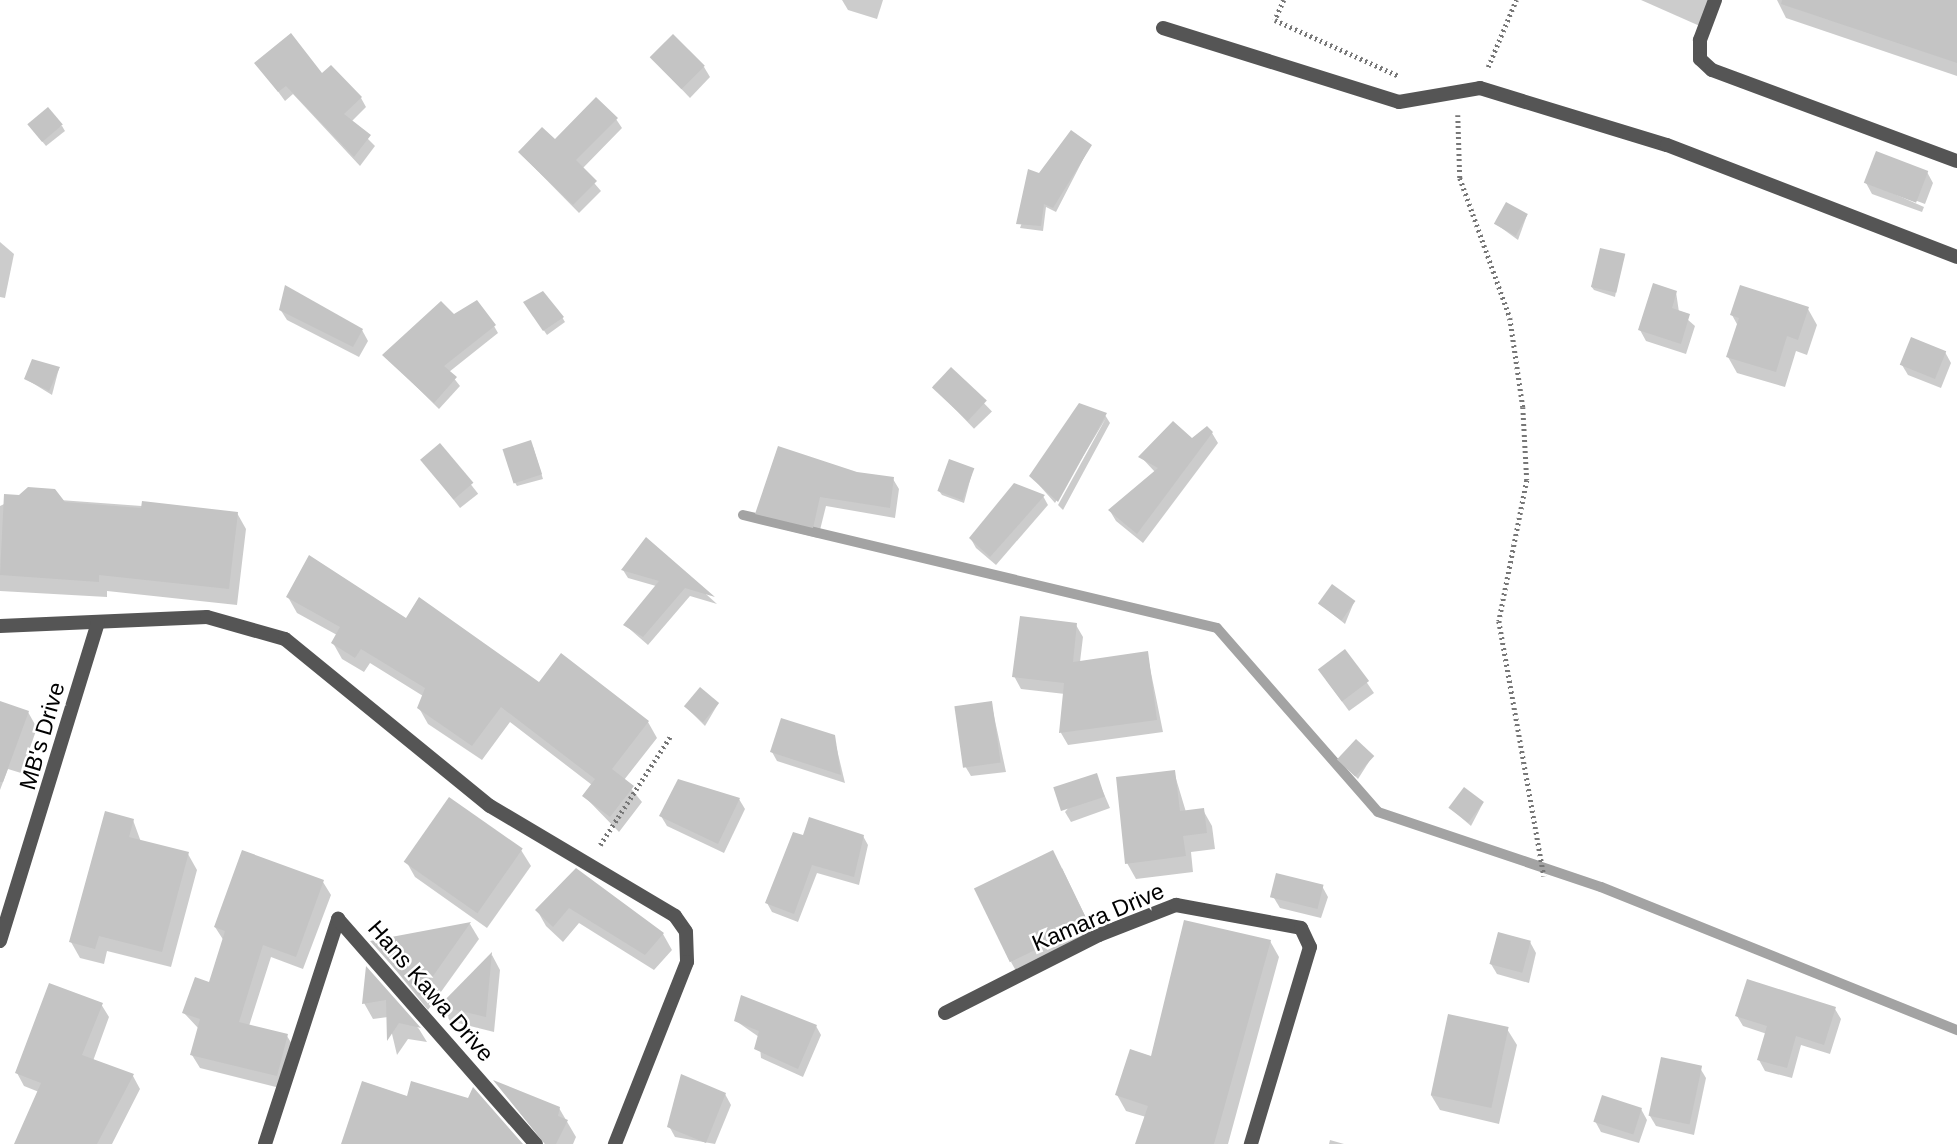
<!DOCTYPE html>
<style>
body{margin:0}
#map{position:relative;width:1957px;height:1144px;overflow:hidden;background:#fff;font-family:Helvetica,sans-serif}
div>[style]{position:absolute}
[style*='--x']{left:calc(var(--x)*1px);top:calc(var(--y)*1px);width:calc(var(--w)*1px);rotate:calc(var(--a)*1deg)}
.shadow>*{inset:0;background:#0003;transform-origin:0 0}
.stream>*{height:10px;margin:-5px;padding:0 5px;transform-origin:5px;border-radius:5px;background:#a3a3a3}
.building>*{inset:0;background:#c4c4c4;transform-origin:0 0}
.path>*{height:4.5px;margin-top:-2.25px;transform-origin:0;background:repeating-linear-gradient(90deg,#777 0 2px,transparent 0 5.5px)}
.street>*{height:14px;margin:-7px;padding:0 7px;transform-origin:7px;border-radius:7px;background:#555}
span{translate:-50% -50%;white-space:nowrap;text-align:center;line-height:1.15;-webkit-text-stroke:5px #fff;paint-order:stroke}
.street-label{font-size:23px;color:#000}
</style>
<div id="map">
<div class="shadow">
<i style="clip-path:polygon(842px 0,883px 0,877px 19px,848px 10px)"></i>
<i style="clip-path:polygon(1641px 0,1711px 0,1702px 27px)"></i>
<i style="clip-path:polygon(1777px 0,1957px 0,1957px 76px,1786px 18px)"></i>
<i style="clip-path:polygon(652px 58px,704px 67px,710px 77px,690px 98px)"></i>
<i style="clip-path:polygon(257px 63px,322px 75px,361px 98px,366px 107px,351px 122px,375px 146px,360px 166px,293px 94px,285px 101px)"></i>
<i style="clip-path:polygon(616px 119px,622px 128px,582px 169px,601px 191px,579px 213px,520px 153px)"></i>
<i style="clip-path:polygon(62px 126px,65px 131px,46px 146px,32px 129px)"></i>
<i style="clip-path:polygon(1090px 146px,1056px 212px,1046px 207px,1043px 231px,1020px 228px,1039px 175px)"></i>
<i style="clip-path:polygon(1927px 172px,1933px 183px,1925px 204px,1872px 184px,1924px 207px,1922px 212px,1872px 194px,1866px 183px)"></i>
<i style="clip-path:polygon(1527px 215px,1518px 240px,1496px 224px)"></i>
<i style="clip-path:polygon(0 242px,14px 254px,5px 298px,0 297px)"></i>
<i style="clip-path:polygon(1623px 256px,1615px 297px,1594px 290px,1591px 286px)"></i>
<i style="clip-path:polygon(1676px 292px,1679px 312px,1695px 326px,1686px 354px,1646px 341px,1640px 330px)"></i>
<i style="clip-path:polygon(525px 303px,562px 317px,565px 322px,547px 335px)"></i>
<i style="clip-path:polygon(280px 309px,362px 330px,368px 341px,359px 357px,287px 320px)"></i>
<i style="clip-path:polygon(1808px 309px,1817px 325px,1807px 355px,1796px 351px,1785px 387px,1737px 373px,1728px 357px,1738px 326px,1732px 315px)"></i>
<i style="clip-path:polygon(453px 317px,494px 326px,498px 333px,449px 372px,460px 386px,439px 409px,385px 356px)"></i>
<i style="clip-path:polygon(1945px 352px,1951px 363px,1941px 388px,1908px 375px,1902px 365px)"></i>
<i style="clip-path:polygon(59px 368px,52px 395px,26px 379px)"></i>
<i style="left:951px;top:369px;width:59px;height:25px;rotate:46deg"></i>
<i style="clip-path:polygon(1105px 415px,1110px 423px,1063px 510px,1058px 505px,1106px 418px,1055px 503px,1031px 476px)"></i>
<i style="clip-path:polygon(1212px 433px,1218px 443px,1143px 543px,1116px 521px,1110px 511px,1155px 472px,1141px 457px)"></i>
<i style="left:440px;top:445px;width:62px;height:23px;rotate:52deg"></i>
<i style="clip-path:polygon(533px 447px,543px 479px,517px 486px,514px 481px)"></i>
<i style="clip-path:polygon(973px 469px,964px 503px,942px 495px,939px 491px)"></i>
<i style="clip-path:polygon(857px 474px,893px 479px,899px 489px,895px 518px,826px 506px,818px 538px,763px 524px,757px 514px)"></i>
<i style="clip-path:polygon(1043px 496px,1048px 505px,996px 565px,976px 548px,971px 539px)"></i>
<i style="clip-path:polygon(19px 497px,237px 513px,246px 529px,237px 605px,107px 591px,107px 597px,0 591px,0 506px)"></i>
<i style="clip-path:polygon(646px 540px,717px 604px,690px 596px,648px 645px,625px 625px,656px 586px,628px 578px,623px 570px)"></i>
<i style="clip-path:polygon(288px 597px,406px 620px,539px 684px,648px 722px,657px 738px,624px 780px,642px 802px,619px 832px,584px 796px,592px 785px,510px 722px,482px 760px,428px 724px,419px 708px,423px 696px,370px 663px,364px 672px,342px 659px,333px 643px,337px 635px,297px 613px)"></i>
<i style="clip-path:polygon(1354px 602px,1345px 624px,1320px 604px)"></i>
<i style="clip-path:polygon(1076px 625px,1083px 637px,1080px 662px,1147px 653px,1163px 732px,1068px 745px,1061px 733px,1065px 694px,1021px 689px,1014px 676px)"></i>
<i style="clip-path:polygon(1345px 651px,1374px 693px,1349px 711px,1326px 680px)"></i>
<i style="clip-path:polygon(991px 702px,1006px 772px,971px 776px,965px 766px)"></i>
<i style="clip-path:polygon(0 703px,28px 712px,37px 728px,21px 773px,8px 769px,0 790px)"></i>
<i style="clip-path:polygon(718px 704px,705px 726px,686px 707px)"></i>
<i style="clip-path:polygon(834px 737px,845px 783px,777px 761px,772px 752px)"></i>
<i style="clip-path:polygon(1372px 757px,1358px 779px,1342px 763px)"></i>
<i style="clip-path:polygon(1174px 772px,1186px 812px,1203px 810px,1212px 826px,1215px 849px,1191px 852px,1193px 872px,1136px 879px,1127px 863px)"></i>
<i style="clip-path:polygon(1096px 775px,1110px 808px,1071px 822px,1065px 812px)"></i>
<i style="clip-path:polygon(739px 799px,745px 809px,724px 853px,667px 826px,661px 816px)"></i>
<i style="clip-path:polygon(1483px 803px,1471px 826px,1450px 808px)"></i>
<i style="clip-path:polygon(133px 820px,141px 842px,188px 854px,197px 870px,171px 967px,107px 951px,104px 964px,80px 958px,71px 942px)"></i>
<i style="clip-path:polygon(863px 836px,868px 845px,859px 885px,817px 873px,798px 922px,772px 912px,767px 903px,804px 837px)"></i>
<i style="clip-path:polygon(521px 850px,531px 866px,487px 928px,415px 877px,406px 861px)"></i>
<i style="clip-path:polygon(1062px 868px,1097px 941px,1020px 978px,1011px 962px)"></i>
<i style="clip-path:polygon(576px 871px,663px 934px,672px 950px,654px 970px,579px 923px,563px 942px,546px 926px,537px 910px)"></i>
<i style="clip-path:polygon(323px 882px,331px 895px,303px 969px,271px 957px,249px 1026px,287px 1036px,295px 1049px,284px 1089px,200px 1068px,192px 1055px,199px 1029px,184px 1013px,210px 984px,224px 941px,215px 927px)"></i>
<i style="clip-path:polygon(1322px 886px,1328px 897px,1321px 918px,1280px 908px,1274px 898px)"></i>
<i style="clip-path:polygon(470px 924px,479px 939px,428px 1010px,373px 942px)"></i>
<i style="clip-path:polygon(1270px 941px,1279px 957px,1228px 1144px,1137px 1144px,1146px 1117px,1126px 1111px,1117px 1095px)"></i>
<i style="clip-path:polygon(1530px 942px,1536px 953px,1529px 983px,1497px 974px,1491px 964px)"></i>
<i style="clip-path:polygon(492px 955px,500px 970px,494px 1032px,450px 1021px,441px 1006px)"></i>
<i style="clip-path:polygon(368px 970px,419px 1029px,427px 1042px,408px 1039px,397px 1055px,388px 1017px,373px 1019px,364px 1003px)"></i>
<i style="clip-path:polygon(101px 1004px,109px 1017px,93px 1061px,133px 1076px,140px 1089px,112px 1144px,16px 1144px,39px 1092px,24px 1086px,17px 1073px)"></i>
<i style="clip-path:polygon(1835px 1009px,1841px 1019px,1830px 1054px,1801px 1045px,1792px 1078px,1765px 1071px,1759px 1060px,1767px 1034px,1743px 1026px,1737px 1016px)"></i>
<i style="clip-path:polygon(736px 1021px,816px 1026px,821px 1035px,803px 1077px,761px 1058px,759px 1037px)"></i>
<i style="clip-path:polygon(1507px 1029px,1517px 1045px,1499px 1124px,1440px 1110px,1431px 1095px)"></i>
<i style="clip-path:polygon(1700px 1068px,1706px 1078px,1694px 1135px,1656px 1126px,1650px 1116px)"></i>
<i style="clip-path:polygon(497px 1084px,559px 1108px,576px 1137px,573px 1144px,545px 1144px)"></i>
<i style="clip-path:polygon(725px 1094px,731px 1105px,715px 1144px,675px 1137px,669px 1126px)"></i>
<i style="clip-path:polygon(1641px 1109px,1647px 1120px,1639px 1143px,1601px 1132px,1595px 1121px)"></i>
<i style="clip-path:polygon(1330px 1140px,1344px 1144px,1329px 1144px)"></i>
</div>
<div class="stream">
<i style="--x:743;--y:515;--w:487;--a:13.4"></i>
<i style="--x:1217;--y:628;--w:244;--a:48.8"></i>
<i style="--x:1378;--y:812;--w:235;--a:18.6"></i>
<i style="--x:1601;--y:887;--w:384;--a:21.9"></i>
</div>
<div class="building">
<i style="clip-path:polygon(1782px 0,1957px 0,1957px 63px,1781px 4px)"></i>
<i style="clip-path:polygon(291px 33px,322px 73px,331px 65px,362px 97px,344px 114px,371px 135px,354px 157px,286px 86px,278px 92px,254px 63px)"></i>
<i style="left:673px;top:34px;width:45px;height:33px;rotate:45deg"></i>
<i style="clip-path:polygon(596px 97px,618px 118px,576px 160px,597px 181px,573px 205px,518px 152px,542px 127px,555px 139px)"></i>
<i style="left:48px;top:107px;width:23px;height:27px;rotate:50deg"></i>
<i style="clip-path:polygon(1071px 130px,1092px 145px,1053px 208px,1044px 204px,1041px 226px,1016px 224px,1028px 169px,1039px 173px)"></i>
<i style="left:1876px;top:151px;width:56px;height:34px;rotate:21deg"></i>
<i style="left:1506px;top:202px;width:25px;height:25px;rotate:29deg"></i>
<i style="left:1600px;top:248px;width:26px;height:40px;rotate:13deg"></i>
<i style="clip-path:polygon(1653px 283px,1677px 291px,1672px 308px,1690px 314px,1681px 344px,1638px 330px)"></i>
<i style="clip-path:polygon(285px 285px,363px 329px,353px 347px,279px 310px)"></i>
<i style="clip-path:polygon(1740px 285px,1809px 307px,1798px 340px,1787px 336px,1776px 372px,1726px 357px,1739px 318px,1730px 315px)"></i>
<i style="clip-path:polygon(543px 291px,564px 317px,543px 331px,523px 302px)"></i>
<i style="clip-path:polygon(477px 300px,496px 325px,444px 366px,457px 377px,434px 403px,382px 355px,441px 301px,454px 314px)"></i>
<i style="left:1911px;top:337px;width:38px;height:30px;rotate:22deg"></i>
<i style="clip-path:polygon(32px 359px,60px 367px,49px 391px,24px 379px)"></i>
<i style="left:951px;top:367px;width:49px;height:28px;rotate:43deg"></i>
<i style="clip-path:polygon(1079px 403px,1107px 413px,1058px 502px,1029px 476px)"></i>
<i style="clip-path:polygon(1173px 421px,1192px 438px,1207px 426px,1213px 432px,1137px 534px,1108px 510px,1158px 468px,1138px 457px)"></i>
<i style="left:531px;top:440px;width:36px;height:30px;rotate:72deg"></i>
<i style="left:440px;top:443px;width:52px;height:26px;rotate:50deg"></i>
<i style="clip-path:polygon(778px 446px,857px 472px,894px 477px,890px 508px,820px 497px,813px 528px,755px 514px)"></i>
<i style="left:949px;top:459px;width:27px;height:34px;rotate:20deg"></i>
<i style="clip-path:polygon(1014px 483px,1045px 495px,990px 557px,969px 538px)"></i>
<i style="clip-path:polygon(28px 487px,55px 489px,65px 502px,141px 508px,142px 501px,238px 512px,229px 589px,99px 575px,99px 582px,0 575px,4px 494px,19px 495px)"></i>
<i style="clip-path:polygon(646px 537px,715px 597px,685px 588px,643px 637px,623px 625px,659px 581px,621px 570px)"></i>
<i style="clip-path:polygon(309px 555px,406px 618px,419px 597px,539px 682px,561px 653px,649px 721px,612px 769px,634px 786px,610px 817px,582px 796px,595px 779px,501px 707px,472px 746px,417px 708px,425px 688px,361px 649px,355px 658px,331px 643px,340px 627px,286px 597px)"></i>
<i style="left:1332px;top:584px;width:29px;height:24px;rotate:36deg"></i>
<i style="clip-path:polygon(1020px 616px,1077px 623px,1073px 662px,1148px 651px,1157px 720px,1059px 733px,1064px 683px,1012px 677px)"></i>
<i style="left:1345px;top:649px;width:40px;height:34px;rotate:53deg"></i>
<i style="left:700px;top:687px;width:25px;height:25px;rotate:40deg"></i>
<i style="clip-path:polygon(0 701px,29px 711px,3px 782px,0 782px)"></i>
<i style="left:992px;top:701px;width:62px;height:38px;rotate:82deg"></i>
<i style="clip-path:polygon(781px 718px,835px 735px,841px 775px,770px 752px)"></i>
<i style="left:1356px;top:739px;width:25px;height:28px;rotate:43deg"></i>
<i style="clip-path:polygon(1175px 770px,1180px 811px,1204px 808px,1207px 833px,1183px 836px,1186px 856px,1125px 864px,1116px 777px)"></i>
<i style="left:1097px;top:773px;width:25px;height:46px;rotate:72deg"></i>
<i style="clip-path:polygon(678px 779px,740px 798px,718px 844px,659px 816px)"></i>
<i style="left:1464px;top:787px;width:25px;height:26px;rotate:37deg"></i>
<i style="left:449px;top:797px;width:90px;height:79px;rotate:35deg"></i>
<i style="clip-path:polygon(105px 811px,134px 819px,129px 837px,189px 852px,162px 952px,99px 936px,95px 949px,69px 942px)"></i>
<i style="clip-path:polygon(809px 817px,864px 835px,854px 877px,812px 865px,794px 914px,765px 903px,793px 832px,803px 835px)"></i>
<i style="clip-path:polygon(242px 850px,324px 880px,296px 957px,263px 945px,239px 1022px,288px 1034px,277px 1076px,190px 1055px,200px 1019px,182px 1013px,195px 977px,209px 982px,225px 931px,214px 927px)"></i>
<i style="left:1053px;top:850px;width:82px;height:88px;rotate:64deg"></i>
<i style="clip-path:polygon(576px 868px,664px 933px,645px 955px,569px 908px,553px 927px,535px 910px)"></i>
<i style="left:1276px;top:873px;width:49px;height:25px;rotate:14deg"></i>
<i style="clip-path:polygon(1184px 920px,1271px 940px,1214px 1144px,1135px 1144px,1148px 1106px,1115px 1095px,1130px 1049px,1151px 1056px)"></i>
<i style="clip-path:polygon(471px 922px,419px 996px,370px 941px)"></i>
<i style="left:1498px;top:932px;width:34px;height:33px;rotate:15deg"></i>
<i style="clip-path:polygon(492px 952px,486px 1017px,439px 1006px)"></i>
<i style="clip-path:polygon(366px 966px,421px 1028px,399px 1023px,387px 1041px,386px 1000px,362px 1004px)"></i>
<i style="clip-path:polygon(1747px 979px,1836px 1007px,1824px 1045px,1796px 1036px,1787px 1068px,1757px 1060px,1767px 1026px,1735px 1016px)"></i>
<i style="clip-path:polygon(49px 983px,103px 1003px,82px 1055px,134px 1074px,97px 1144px,14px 1144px,41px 1083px,15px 1073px)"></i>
<i style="clip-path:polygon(741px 995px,817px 1025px,798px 1069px,754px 1049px,759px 1031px,734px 1021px)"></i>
<i style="left:1448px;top:1014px;width:62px;height:83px;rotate:12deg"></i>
<i style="left:1661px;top:1057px;width:42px;height:60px;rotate:12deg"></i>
<i style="clip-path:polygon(681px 1074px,726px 1093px,706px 1143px,667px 1127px)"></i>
<i style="clip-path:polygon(493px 1080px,560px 1107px,558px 1116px,568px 1120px,556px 1144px,545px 1144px)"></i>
<i style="clip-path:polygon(362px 1081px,407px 1096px,411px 1081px,468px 1098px,473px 1087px,523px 1144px,341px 1144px)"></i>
<i style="left:1602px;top:1095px;width:42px;height:28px;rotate:18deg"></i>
</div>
<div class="path">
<i style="--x:1284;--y:0;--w:22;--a:114"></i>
<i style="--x:1275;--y:20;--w:136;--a:24.3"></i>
<i style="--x:1488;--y:67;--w:73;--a:-67.3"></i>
<i style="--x:1458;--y:115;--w:63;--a:88.2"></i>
<i style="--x:1460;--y:178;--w:149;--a:70.3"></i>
<i style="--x:1510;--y:318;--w:90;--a:81.7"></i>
<i style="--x:1523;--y:407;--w:73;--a:86.9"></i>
<i style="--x:1527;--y:480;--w:144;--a:101.2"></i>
<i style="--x:1499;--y:621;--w:259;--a:80"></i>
<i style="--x:600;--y:845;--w:129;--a:-57.1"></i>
</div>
<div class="street">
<i style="--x:1715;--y:0;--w:43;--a:110.6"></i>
<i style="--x:1700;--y:40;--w:19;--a:90"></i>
<i style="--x:1700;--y:59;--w:16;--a:43"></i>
<i style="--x:1712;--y:70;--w:261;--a:20.4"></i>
<i style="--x:1163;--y:28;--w:247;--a:17.4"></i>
<i style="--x:1399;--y:102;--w:82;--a:-9.8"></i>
<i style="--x:1480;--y:88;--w:195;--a:17"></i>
<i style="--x:1667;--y:145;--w:311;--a:21.1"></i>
<i style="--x:0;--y:626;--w:207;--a:-2.5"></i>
<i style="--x:207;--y:617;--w:81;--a:15.8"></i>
<i style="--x:285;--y:639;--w:264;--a:39.2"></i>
<i style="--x:490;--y:806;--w:215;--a:30.7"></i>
<i style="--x:675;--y:916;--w:19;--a:55"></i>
<i style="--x:686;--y:932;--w:30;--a:88"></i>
<i style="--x:687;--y:962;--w:196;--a:111.6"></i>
<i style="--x:0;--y:941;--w:333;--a:-72.9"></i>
<i style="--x:945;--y:1013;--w:173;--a:-26.9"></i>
<i style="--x:1099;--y:935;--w:83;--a:-21.3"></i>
<i style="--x:1176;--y:905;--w:127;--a:10.4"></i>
<i style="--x:1301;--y:928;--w:21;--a:65"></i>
<i style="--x:1310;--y:947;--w:206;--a:106.7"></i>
<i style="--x:265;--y:1144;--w:237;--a:-72"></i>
<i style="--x:338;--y:919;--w:300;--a:48.7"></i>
</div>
<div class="street-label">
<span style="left:42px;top:736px;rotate:-74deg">MB's Drive</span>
<span style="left:1098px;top:917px;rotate:-23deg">Kamara Drive</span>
<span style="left:431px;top:991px;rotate:49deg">Hans Kawa Drive</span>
</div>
</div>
